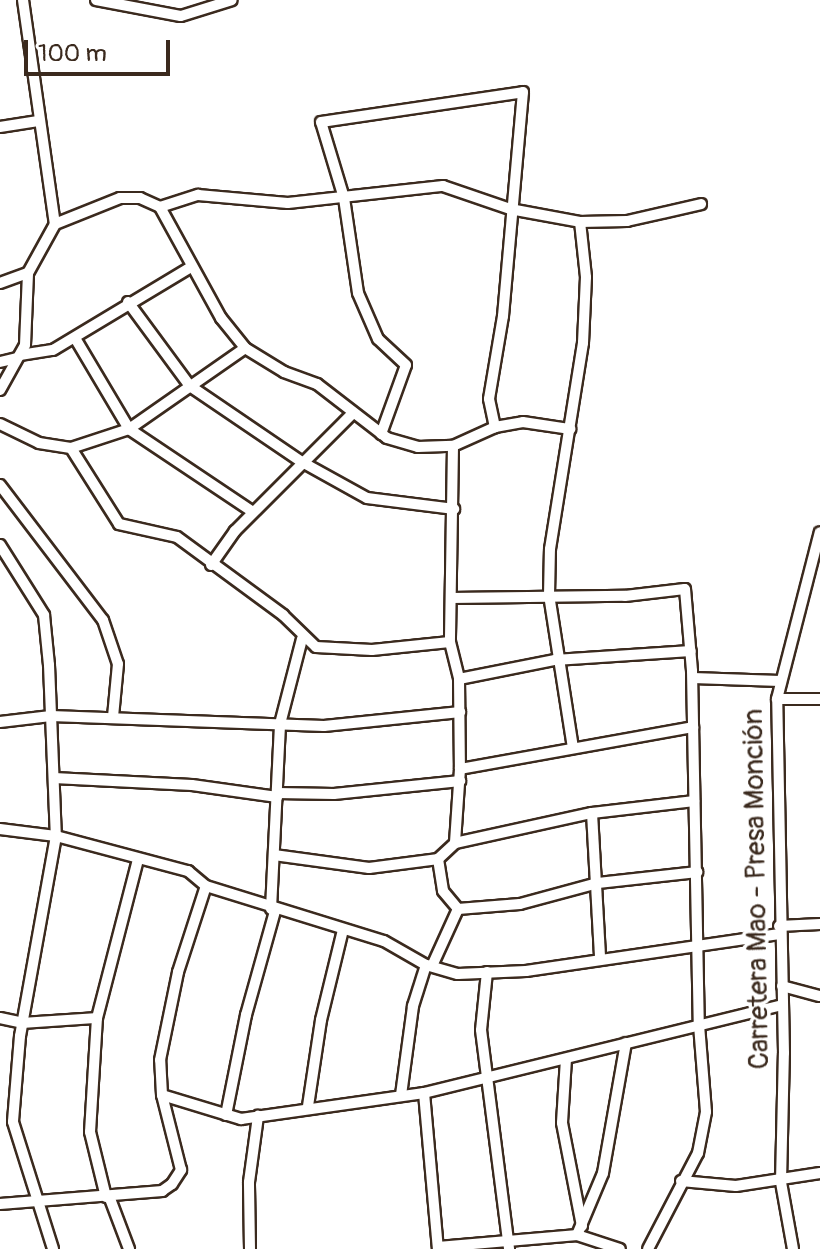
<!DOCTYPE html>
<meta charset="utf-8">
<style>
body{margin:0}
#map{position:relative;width:820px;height:1249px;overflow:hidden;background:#fff;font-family:Pangolin,sans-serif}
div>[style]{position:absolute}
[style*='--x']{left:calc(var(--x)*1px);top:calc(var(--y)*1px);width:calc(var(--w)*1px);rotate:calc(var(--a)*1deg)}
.roads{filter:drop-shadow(2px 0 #3b2a1e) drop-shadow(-2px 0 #3b2a1e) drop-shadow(0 2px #3b2a1e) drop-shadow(0 -2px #3b2a1e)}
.minor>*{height:10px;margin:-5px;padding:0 5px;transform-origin:5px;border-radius:5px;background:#fff}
span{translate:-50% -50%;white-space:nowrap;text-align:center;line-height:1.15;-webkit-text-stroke:7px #fff;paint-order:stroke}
.street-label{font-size:28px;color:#3b2a1e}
.scale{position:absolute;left:24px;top:40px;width:146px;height:36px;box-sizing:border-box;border:4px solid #3b2a1e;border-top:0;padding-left:10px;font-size:24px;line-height:28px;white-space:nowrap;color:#3b2a1e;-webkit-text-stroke:6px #fff;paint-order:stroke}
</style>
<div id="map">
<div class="roads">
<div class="minor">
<i style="--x:23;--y:0;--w:226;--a:81.9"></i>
<i style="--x:96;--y:0;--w:86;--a:10.7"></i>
<i style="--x:181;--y:16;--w:53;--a:-17.4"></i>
<i style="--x:0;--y:127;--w:37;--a:-9"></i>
<i style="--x:160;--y:207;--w:40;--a:-18"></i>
<i style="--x:198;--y:195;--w:90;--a:5.1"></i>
<i style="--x:288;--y:203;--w:156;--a:-6.3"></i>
<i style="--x:443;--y:186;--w:71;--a:18.9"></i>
<i style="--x:510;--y:209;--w:71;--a:10.5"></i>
<i style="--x:580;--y:222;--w:47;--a:-1.2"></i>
<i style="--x:627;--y:221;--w:76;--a:-12.9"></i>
<i style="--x:0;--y:283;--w:30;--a:-20"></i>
<i style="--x:128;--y:302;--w:104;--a:53.6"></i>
<i style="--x:190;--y:386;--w:135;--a:34.2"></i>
<i style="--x:302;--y:462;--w:74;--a:29"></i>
<i style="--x:367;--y:498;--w:88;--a:7.2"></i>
<i style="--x:75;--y:338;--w:106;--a:59.3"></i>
<i style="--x:129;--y:429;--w:149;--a:33.8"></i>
<i style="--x:20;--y:355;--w:33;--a:-9"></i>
<i style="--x:53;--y:350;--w:161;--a:-31"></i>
<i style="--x:0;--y:362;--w:17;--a:-13"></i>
<i style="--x:0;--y:390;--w:51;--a:-60.9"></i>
<i style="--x:25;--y:345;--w:72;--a:-87.6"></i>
<i style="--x:28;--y:273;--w:56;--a:-61.1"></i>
<i style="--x:55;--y:224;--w:70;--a:-21.8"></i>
<i style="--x:120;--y:198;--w:20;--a:0"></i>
<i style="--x:140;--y:198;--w:22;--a:24"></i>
<i style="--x:160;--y:207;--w:127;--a:61.2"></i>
<i style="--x:221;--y:318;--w:38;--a:51"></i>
<i style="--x:245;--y:348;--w:46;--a:31.6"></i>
<i style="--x:284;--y:372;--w:35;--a:20"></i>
<i style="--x:317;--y:384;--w:88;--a:37.6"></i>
<i style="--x:387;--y:438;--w:32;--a:16"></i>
<i style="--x:418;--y:447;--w:35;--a:-2"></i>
<i style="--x:453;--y:446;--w:46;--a:-24.3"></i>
<i style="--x:495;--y:427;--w:28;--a:-10"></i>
<i style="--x:523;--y:422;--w:48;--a:8.5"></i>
<i style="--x:0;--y:424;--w:43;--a:26"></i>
<i style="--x:39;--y:443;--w:32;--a:9"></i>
<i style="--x:71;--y:448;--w:61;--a:-18.1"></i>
<i style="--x:129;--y:429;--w:141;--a:-34.9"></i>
<i style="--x:381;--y:434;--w:73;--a:-70.1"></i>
<i style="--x:406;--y:365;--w:38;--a:-137"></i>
<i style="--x:378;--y:339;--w:50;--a:-113.5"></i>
<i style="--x:358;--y:293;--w:96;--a:-98.4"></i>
<i style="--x:344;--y:198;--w:79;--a:-106.8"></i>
<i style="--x:321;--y:122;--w:204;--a:-8.4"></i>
<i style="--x:523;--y:92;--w:225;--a:95.1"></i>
<i style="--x:503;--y:316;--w:84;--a:99.6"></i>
<i style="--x:489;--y:399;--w:29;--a:78"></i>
<i style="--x:453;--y:446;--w:196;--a:90.9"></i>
<i style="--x:450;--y:642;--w:38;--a:76"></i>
<i style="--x:459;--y:679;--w:90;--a:89.4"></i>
<i style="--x:460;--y:769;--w:74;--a:93.9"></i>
<i style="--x:71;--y:448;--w:90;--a:57.7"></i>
<i style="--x:119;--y:524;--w:59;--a:12.6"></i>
<i style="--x:177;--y:537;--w:132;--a:36.3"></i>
<i style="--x:283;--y:615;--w:46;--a:44.1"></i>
<i style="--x:316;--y:647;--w:56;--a:3.1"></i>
<i style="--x:372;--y:650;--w:78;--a:-5.9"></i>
<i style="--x:0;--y:485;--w:170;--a:52.7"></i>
<i style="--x:103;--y:620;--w:46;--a:71.2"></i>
<i style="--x:118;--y:664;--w:53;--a:95.4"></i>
<i style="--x:0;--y:545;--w:83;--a:57.8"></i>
<i style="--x:44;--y:615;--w:50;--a:84.3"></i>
<i style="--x:49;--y:665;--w:171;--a:87.7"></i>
<i style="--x:56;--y:836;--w:203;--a:100.2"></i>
<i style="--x:20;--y:1036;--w:86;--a:94.7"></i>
<i style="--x:13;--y:1122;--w:133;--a:72.5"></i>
<i style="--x:211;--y:565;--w:42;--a:-54.8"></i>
<i style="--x:235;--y:531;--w:167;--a:-45"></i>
<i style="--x:451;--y:598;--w:174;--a:-0.7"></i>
<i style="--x:625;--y:596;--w:60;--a:-6.7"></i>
<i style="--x:685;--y:589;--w:82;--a:85.1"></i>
<i style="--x:692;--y:671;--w:354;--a:88.9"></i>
<i style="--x:699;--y:1025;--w:87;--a:85.4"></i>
<i style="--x:706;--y:1112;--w:42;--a:101"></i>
<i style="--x:698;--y:1153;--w:108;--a:117.5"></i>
<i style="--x:693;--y:678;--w:87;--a:2"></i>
<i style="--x:459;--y:679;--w:98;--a:-11.2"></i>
<i style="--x:555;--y:660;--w:136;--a:-3.8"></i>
<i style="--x:777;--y:699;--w:43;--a:0"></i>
<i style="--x:0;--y:722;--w:51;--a:-6.7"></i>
<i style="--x:51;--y:716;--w:273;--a:2.1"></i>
<i style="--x:324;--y:726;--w:137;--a:-5.9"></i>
<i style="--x:573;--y:748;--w:155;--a:-98.9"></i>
<i style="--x:549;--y:595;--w:46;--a:-88.8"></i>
<i style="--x:550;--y:549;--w:209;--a:-80.9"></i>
<i style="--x:583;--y:343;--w:66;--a:-87.4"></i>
<i style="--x:586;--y:277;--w:55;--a:-96.2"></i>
<i style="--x:460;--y:769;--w:237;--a:-10.2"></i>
<i style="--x:54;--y:778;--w:138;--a:2.9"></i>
<i style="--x:192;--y:785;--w:86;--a:8"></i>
<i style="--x:277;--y:793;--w:57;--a:1"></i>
<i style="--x:334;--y:794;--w:127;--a:-5.9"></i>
<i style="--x:592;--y:813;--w:144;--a:86.8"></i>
<i style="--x:0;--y:829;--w:56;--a:7.1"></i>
<i style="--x:56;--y:836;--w:137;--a:14.9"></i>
<i style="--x:188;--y:871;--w:23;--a:40"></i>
<i style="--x:206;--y:886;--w:186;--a:17.2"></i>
<i style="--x:384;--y:941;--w:48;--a:29.7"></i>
<i style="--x:426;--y:965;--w:33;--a:16"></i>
<i style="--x:458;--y:974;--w:68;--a:-2.5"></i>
<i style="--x:526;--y:971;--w:256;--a:-8.3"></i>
<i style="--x:274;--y:855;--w:96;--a:7.8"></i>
<i style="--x:369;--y:868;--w:70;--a:-7.4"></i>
<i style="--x:438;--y:859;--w:23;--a:-43"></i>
<i style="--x:455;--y:843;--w:140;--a:-12.4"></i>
<i style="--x:592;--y:813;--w:103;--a:-6.7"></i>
<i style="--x:438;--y:859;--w:32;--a:81"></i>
<i style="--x:443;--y:891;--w:23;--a:50"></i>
<i style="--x:271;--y:909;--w:185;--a:-87.2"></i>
<i style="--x:280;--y:724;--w:88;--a:-75.5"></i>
<i style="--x:779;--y:926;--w:41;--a:-2.8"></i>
<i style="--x:432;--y:966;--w:63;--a:-65.5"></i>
<i style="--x:458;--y:909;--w:62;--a:-4.6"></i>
<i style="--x:520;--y:904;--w:81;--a:-15.1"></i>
<i style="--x:598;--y:883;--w:100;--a:-6.3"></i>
<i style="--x:487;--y:972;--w:58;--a:95.9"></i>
<i style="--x:481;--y:1030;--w:221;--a:82.7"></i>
<i style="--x:782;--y:986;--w:39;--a:15"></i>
<i style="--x:0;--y:1018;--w:24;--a:12"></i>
<i style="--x:23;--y:1023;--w:74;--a:-3.9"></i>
<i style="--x:566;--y:1059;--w:64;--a:93.6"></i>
<i style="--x:562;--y:1123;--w:105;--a:79"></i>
<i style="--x:424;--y:1093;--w:157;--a:84.9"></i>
<i style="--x:162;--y:1095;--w:83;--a:16.9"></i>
<i style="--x:241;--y:1119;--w:185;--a:-8.1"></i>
<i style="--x:424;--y:1093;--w:369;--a:-13.8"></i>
<i style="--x:401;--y:1095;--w:90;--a:-82.3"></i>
<i style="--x:413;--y:1006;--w:43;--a:-72.4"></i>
<i style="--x:308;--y:1106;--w:87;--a:-81.4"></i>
<i style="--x:321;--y:1020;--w:93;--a:-76.3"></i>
<i style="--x:226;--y:1115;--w:102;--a:-78.7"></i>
<i style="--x:246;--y:1015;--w:108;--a:-74.4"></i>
<i style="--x:681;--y:1181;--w:55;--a:5.2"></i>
<i style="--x:736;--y:1186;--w:85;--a:-8.8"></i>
<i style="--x:109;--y:1196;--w:57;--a:69.3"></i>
<i style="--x:106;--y:1197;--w:67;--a:-103.8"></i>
<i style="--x:90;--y:1132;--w:114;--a:-86.5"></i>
<i style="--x:97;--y:1018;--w:164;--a:-75.5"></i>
<i style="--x:0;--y:1204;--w:163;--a:-4.6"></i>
<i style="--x:162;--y:1191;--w:12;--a:-35"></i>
<i style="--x:172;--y:1184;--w:17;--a:-57"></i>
<i style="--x:181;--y:1170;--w:77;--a:-104.2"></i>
<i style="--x:162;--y:1095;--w:35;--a:-93"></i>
<i style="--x:160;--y:1060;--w:90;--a:-78.4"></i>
<i style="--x:178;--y:972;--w:90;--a:-72"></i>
<i style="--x:577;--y:1235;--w:67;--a:-67.2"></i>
<i style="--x:603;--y:1173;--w:132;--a:-80"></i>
<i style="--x:438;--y:1247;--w:140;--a:-4.9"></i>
<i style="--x:577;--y:1235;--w:45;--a:18"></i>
<i style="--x:250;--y:1249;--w:67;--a:-90.9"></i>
<i style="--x:249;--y:1182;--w:67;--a:-82.2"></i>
<i style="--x:793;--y:1249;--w:68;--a:-100.2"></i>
<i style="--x:781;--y:1182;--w:129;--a:-88.7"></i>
<i style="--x:784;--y:1053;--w:354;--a:-91.1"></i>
<i style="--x:777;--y:699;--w:172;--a:-75.6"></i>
</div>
</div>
<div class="street-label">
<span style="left:757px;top:889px;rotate:-91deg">Carretera Mao - Presa Monción</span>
</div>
<div class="scale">100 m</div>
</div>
